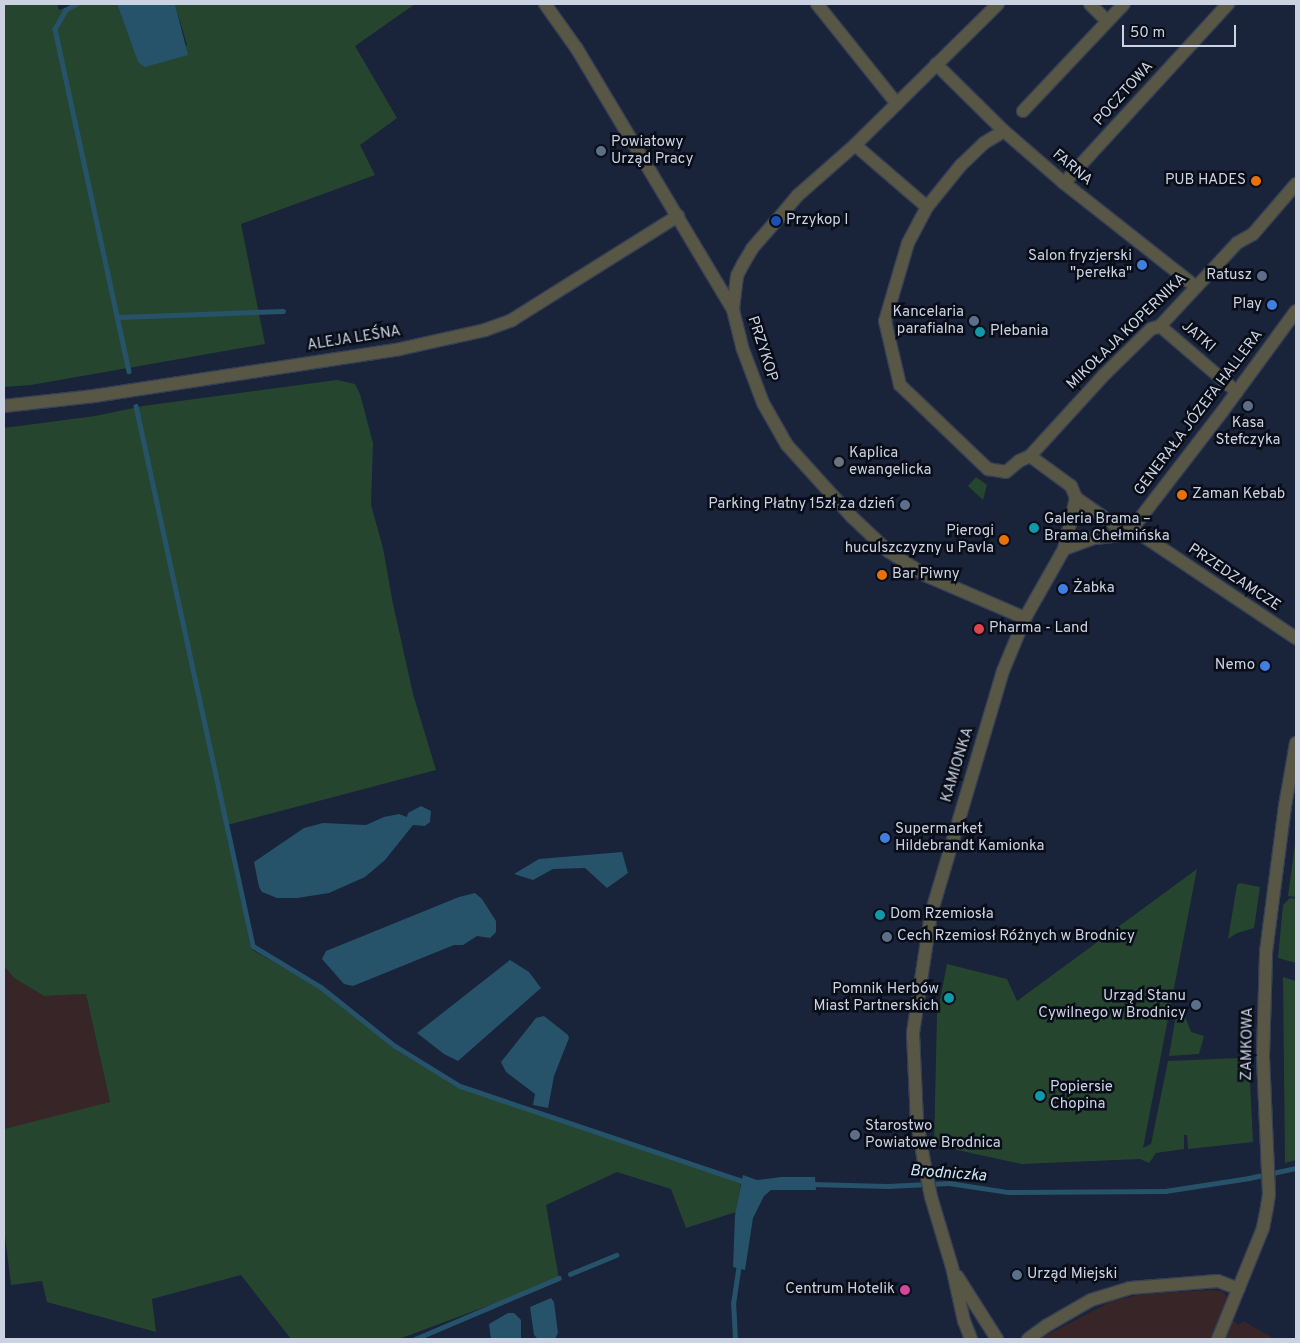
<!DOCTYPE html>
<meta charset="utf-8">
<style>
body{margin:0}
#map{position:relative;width:1300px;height:1343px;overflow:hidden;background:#19233a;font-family:Overpass,sans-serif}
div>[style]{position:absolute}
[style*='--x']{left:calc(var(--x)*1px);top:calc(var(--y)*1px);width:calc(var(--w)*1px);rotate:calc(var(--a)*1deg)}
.commercial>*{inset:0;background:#382527}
.green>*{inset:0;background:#26452f}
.water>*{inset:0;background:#265369}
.stream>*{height:4.5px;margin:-2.25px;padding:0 2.25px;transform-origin:2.25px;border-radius:2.25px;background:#265369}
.roads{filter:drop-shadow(1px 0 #353f55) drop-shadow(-1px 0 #353f55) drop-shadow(0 1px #353f55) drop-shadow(0 -1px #353f55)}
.minor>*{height:12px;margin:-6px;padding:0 6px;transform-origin:6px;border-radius:6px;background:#585745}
.dots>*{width:14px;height:14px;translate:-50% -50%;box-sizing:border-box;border:2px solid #080d17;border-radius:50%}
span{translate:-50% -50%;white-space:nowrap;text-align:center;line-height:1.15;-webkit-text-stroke:5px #080d17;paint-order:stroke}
.street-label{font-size:15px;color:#cbd2e2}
.poi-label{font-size:15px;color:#cbd2e2}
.left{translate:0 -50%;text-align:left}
.right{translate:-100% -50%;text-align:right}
.water-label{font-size:16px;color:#cae6f5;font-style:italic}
.frame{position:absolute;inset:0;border:5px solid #cbd2e2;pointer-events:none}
.scale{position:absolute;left:1122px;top:25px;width:114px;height:22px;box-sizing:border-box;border:2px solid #cbd2e2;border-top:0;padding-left:6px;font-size:15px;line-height:18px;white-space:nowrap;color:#cbd2e2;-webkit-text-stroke:4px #080d17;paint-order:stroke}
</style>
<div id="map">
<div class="commercial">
<i style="clip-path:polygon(4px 966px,14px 978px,44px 996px,86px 994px,110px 1103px,4px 1129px)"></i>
<i style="clip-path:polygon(1210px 1290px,1222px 1291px,1227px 1297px,1222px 1313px,1239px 1325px,1243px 1321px,1275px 1339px,1039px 1339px,1112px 1301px,1143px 1294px)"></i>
</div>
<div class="green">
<i style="clip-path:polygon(4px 4px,57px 4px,59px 10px,75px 4px,117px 4px,138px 61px,187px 45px,175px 4px,415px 4px,355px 46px,397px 118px,360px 145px,375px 175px,241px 224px,265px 344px,31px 385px,4px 387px)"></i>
<i style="clip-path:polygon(337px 380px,355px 384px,360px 394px,373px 443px,371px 505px,383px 548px,393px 604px,413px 694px,436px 770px,231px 824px,224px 823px,251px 949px,320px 989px,393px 1048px,458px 1088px,741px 1183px,736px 1212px,686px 1228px,671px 1189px,617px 1172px,546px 1205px,559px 1279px,399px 1339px,291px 1339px,241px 1275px,152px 1299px,156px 1332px,47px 1302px,42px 1281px,11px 1285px,4px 1228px,4px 1129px,110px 1102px,86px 994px,44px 996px,14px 978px,4px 966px,4px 428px,95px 416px,143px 406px)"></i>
<i style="clip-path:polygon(976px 477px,987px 485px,983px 500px,968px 486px)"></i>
<i style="clip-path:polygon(1296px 836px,1296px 897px,1288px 896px)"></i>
<i style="clip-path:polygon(1197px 869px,1143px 1148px,1151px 1144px,1168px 1061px,1240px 1058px,1249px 1062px,1253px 1142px,1188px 1149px,1187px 1135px,1184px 1135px,1184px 1149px,1156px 1153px,1149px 1163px,1140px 1159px,1022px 1164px,934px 1145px,937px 1015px,947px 964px,1007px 979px,1017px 1001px)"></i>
<i style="clip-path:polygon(1240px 883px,1260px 887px,1254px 928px,1237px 933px,1228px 939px,1237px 885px)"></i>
<i style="clip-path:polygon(1290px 898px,1296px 899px,1296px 963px,1278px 958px,1283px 905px)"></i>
<i style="clip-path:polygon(1283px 977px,1296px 981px,1296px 1160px,1285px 1163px)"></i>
<i style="clip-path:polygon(1176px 1015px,1185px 1016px,1191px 1032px,1204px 1036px,1199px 1054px,1169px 1056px)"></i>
</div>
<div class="water">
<i style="clip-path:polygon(117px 4px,175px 4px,188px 55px,145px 67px,138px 62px)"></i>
<i style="clip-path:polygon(421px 806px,431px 811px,430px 822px,425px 826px,413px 825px,385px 860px,365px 877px,329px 893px,297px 898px,277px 898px,262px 892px,259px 887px,254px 862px,304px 828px,323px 823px,366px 825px,384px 817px,399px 814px,407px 817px,408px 813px)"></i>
<i style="clip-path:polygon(622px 852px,628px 873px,607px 888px,585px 868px,553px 869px,533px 880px,514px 874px,539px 859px)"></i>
<i style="clip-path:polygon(475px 893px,482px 899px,496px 921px,496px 932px,490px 938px,477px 936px,463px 945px,454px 945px,353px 986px,344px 984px,322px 959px,326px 951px,459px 897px)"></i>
<i style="clip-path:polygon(510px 960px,529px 972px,541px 988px,458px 1061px,444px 1054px,417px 1033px)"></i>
<i style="clip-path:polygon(544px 1016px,568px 1035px,569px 1038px,554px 1076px,548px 1108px,533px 1105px,535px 1094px,506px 1072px,501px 1062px,536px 1018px)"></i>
<i style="clip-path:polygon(743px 1175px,757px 1180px,781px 1177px,815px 1177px,816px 1190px,771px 1190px,764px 1196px,753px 1218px,745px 1270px,733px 1267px,735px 1215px)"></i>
<i style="clip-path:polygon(551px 1298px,554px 1302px,558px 1333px,555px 1339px,538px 1339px,534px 1335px,530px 1307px)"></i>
<i style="clip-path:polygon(508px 1313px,514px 1313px,521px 1320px,521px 1339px,491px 1339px,489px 1324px)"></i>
</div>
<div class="stream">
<i style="--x:77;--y:4;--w:13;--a:151"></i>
<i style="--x:66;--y:10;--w:22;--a:120"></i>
<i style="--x:55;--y:29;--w:350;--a:77.8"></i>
<i style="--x:118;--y:317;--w:165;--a:-2.1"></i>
<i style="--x:136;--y:406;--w:553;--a:77.77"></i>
<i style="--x:253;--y:946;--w:79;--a:31.1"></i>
<i style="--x:321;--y:987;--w:95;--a:38.6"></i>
<i style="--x:395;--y:1046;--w:76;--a:31.6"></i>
<i style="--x:460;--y:1086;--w:301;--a:18.6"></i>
<i style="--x:810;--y:1184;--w:78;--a:1.5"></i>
<i style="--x:888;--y:1186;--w:61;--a:-2.8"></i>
<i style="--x:949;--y:1183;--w:60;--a:8.7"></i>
<i style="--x:1008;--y:1192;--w:157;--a:-0.4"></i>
<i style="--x:1165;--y:1191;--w:85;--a:-8.8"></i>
<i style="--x:1249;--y:1178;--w:48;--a:-12"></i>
<i style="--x:570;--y:1274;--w:50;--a:-22.4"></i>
<i style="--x:415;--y:1339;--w:156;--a:-23"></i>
<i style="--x:735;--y:1339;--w:35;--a:-93"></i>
<i style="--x:733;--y:1304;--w:40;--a:-81.5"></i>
</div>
<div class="roads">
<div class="minor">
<i style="--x:545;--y:4;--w:55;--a:54.6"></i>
<i style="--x:577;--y:49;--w:304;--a:59.1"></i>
<i style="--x:817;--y:4;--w:128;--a:51.3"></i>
<i style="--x:998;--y:4;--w:201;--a:135.4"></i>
<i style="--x:855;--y:145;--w:76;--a:138.7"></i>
<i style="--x:798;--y:195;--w:34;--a:130"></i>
<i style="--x:776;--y:221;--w:37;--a:131"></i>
<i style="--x:752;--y:249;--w:17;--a:121"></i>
<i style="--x:743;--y:264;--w:13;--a:117"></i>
<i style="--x:737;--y:276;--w:34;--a:97"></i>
<i style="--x:733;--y:310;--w:38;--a:76"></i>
<i style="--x:742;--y:347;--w:60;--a:69.4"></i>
<i style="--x:763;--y:403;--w:48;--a:60.3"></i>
<i style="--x:787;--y:445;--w:97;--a:47.9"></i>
<i style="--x:852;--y:517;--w:50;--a:43.4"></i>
<i style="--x:888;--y:551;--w:44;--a:33"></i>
<i style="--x:925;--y:575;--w:109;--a:23.3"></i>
<i style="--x:1090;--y:4;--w:24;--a:45"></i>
<i style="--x:936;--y:64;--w:95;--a:44.6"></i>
<i style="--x:1004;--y:131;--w:79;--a:40.9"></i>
<i style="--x:1064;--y:183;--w:168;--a:38.2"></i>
<i style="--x:1023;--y:111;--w:147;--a:-46.7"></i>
<i style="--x:1004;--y:131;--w:23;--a:149"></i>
<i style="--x:984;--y:143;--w:32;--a:136"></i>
<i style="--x:961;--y:165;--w:54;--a:129"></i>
<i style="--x:927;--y:207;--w:41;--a:117.8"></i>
<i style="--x:908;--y:243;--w:81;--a:106.4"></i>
<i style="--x:885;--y:321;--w:66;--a:76.8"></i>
<i style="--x:900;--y:385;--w:122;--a:43.7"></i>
<i style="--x:988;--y:469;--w:18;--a:9"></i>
<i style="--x:1006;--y:472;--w:17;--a:-40"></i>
<i style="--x:1019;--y:461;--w:12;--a:-24"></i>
<i style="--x:1030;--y:456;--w:110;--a:-47.6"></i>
<i style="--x:1104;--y:375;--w:66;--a:-44.4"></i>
<i style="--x:1151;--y:329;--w:9;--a:-18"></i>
<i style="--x:1160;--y:326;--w:113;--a:-47.1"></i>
<i style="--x:1237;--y:243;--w:18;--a:-29"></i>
<i style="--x:1253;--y:234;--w:66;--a:-49.3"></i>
<i style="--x:855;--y:145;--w:95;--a:40.7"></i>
<i style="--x:1064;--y:183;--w:243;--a:-47.5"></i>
<i style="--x:1160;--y:326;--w:101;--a:40.6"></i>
<i style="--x:4;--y:406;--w:91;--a:-6.3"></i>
<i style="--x:94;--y:396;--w:310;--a:-8.7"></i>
<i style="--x:400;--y:349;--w:87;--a:-12.6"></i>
<i style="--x:485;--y:330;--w:29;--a:-20"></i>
<i style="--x:512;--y:320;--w:196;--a:-32.1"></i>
<i style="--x:1030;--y:456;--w:51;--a:36.2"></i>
<i style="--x:1071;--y:486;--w:13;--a:67"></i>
<i style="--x:1076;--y:498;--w:63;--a:34.7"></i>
<i style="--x:1128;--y:534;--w:154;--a:-52.4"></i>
<i style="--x:1222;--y:412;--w:125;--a:-53.8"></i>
<i style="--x:1064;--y:549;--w:33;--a:-20"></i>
<i style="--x:1095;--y:538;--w:44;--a:-6.5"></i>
<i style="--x:1139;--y:533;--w:189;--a:33.8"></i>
<i style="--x:957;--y:1276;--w:75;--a:57.6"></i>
<i style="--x:971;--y:1339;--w:19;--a:-111"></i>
<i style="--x:964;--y:1321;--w:55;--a:-102.5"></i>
<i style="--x:952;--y:1267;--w:73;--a:-106.7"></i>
<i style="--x:931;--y:1197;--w:31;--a:-101"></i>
<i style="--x:925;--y:1167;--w:46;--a:-100.1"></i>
<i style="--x:917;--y:1122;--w:89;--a:-92.6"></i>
<i style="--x:913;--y:1033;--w:120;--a:-81.4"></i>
<i style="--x:931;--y:914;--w:253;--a:-73.5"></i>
<i style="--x:1003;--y:671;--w:57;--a:-67.5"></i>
<i style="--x:1025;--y:618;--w:79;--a:-60.5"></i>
<i style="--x:1064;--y:549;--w:52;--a:-76.8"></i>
<i style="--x:1028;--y:1339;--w:22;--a:-36"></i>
<i style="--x:1046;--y:1326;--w:52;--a:-30"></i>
<i style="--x:1091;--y:1300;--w:41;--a:-17.1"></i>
<i style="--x:1130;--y:1288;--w:88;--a:-4.5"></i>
<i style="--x:1218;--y:1281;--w:22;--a:21"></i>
<i style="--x:1218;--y:1339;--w:120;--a:-67.9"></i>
<i style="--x:1263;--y:1228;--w:21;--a:-79"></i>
<i style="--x:1267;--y:1207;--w:13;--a:-81"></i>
<i style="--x:1269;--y:1194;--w:138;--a:-92.5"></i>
<i style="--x:1263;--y:1056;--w:104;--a:-88.3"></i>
<i style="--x:1266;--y:952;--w:147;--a:-82.6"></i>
<i style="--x:1285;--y:806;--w:64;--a:-80.1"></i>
</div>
</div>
<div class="dots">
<i style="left:601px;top:151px;background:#5c6f8a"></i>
<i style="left:1256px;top:181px;background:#e8710a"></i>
<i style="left:776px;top:221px;background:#1a4fb4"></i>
<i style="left:1142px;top:265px;background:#3f7fe0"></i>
<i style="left:1262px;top:276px;background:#5c6f8a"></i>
<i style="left:1272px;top:305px;background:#3f7fe0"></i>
<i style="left:974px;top:321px;background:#5c6f8a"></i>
<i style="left:980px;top:332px;background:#0f9aa8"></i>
<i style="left:1248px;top:406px;background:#5c6f8a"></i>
<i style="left:839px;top:462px;background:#6b7280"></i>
<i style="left:1182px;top:495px;background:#e8710a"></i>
<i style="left:905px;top:505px;background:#5c6f8a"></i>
<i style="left:1034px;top:528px;background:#0f9aa8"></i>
<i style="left:1004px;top:540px;background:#e8710a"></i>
<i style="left:882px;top:575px;background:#e8710a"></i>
<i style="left:1063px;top:589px;background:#3f7fe0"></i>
<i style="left:979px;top:629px;background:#e0444e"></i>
<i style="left:1265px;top:666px;background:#3f7fe0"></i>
<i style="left:885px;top:838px;background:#3f7fe0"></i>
<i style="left:880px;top:915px;background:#0f9aa8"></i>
<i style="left:887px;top:937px;background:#5c6f8a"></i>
<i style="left:949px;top:998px;background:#0f9aa8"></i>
<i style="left:1196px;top:1005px;background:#5c6f8a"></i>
<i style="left:1040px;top:1096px;background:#0f9aa8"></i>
<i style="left:855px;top:1135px;background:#5c6f8a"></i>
<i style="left:1017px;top:1275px;background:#5c6f8a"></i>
<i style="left:905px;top:1290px;background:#d1479c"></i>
</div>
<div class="street-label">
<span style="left:1124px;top:94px;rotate:-48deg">POCZTOWA</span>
<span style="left:1072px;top:168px;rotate:40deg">FARNA</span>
<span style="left:1127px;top:332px;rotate:-44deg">MIKOŁAJA KOPERNIKA</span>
<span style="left:1198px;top:337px;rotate:41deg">JATKI</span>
<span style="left:354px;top:339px;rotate:-9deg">ALEJA LEŚNA</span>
<span style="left:762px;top:349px;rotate:72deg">PRZYKOP</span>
<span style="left:1199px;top:413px;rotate:-53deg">GENERAŁA JÓZEFA HALLERA</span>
<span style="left:1234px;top:578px;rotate:34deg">PRZEDZAMCZE</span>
<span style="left:958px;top:765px;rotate:-73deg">KAMIONKA</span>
<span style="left:1248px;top:1044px;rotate:-89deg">ZAMKOWA</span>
</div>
<div class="poi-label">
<span class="left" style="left:611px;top:151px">Powiatowy<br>Urząd Pracy</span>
<span class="right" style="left:1246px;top:181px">PUB HADES</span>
<span class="left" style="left:786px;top:221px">Przykop I</span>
<span class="right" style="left:1132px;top:265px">Salon fryzjerski<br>"perełka"</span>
<span class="right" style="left:1252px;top:276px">Ratusz</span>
<span class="right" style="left:1262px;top:305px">Play</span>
<span class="right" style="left:964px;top:321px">Kancelaria<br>parafialna</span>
<span class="left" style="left:990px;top:332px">Plebania</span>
<span style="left:1248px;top:432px">Kasa<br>Stefczyka</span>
<span class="left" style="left:849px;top:462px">Kaplica<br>ewangelicka</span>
<span class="left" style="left:1192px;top:495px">Zaman Kebab</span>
<span class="right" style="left:895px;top:505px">Parking Płatny 15zł za dzień</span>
<span class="left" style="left:1044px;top:528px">Galeria Brama –<br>Brama Chełmińska</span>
<span class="right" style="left:994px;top:540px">Pierogi<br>huculszczyzny u Pavla</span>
<span class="left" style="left:892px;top:575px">Bar Piwny</span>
<span class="left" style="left:1073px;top:589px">Żabka</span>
<span class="left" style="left:989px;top:629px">Pharma - Land</span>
<span class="right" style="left:1255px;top:666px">Nemo</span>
<span class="left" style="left:895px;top:838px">Supermarket<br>Hildebrandt Kamionka</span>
<span class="left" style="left:890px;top:915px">Dom Rzemiosła</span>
<span class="left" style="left:897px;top:937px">Cech Rzemiosł Różnych w Brodnicy</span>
<span class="right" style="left:939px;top:998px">Pomnik Herbów<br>Miast Partnerskich</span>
<span class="right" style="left:1186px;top:1005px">Urząd Stanu<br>Cywilnego w Brodnicy</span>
<span class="left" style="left:1050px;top:1096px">Popiersie<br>Chopina</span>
<span class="left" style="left:865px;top:1135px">Starostwo<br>Powiatowe Brodnica</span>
<span class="left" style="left:1027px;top:1275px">Urząd Miejski</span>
<span class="right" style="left:895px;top:1290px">Centrum Hotelik</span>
</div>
<div class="water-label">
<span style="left:948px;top:1174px;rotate:4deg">Brodniczka</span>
</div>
<div class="frame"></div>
<div class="scale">50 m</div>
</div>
